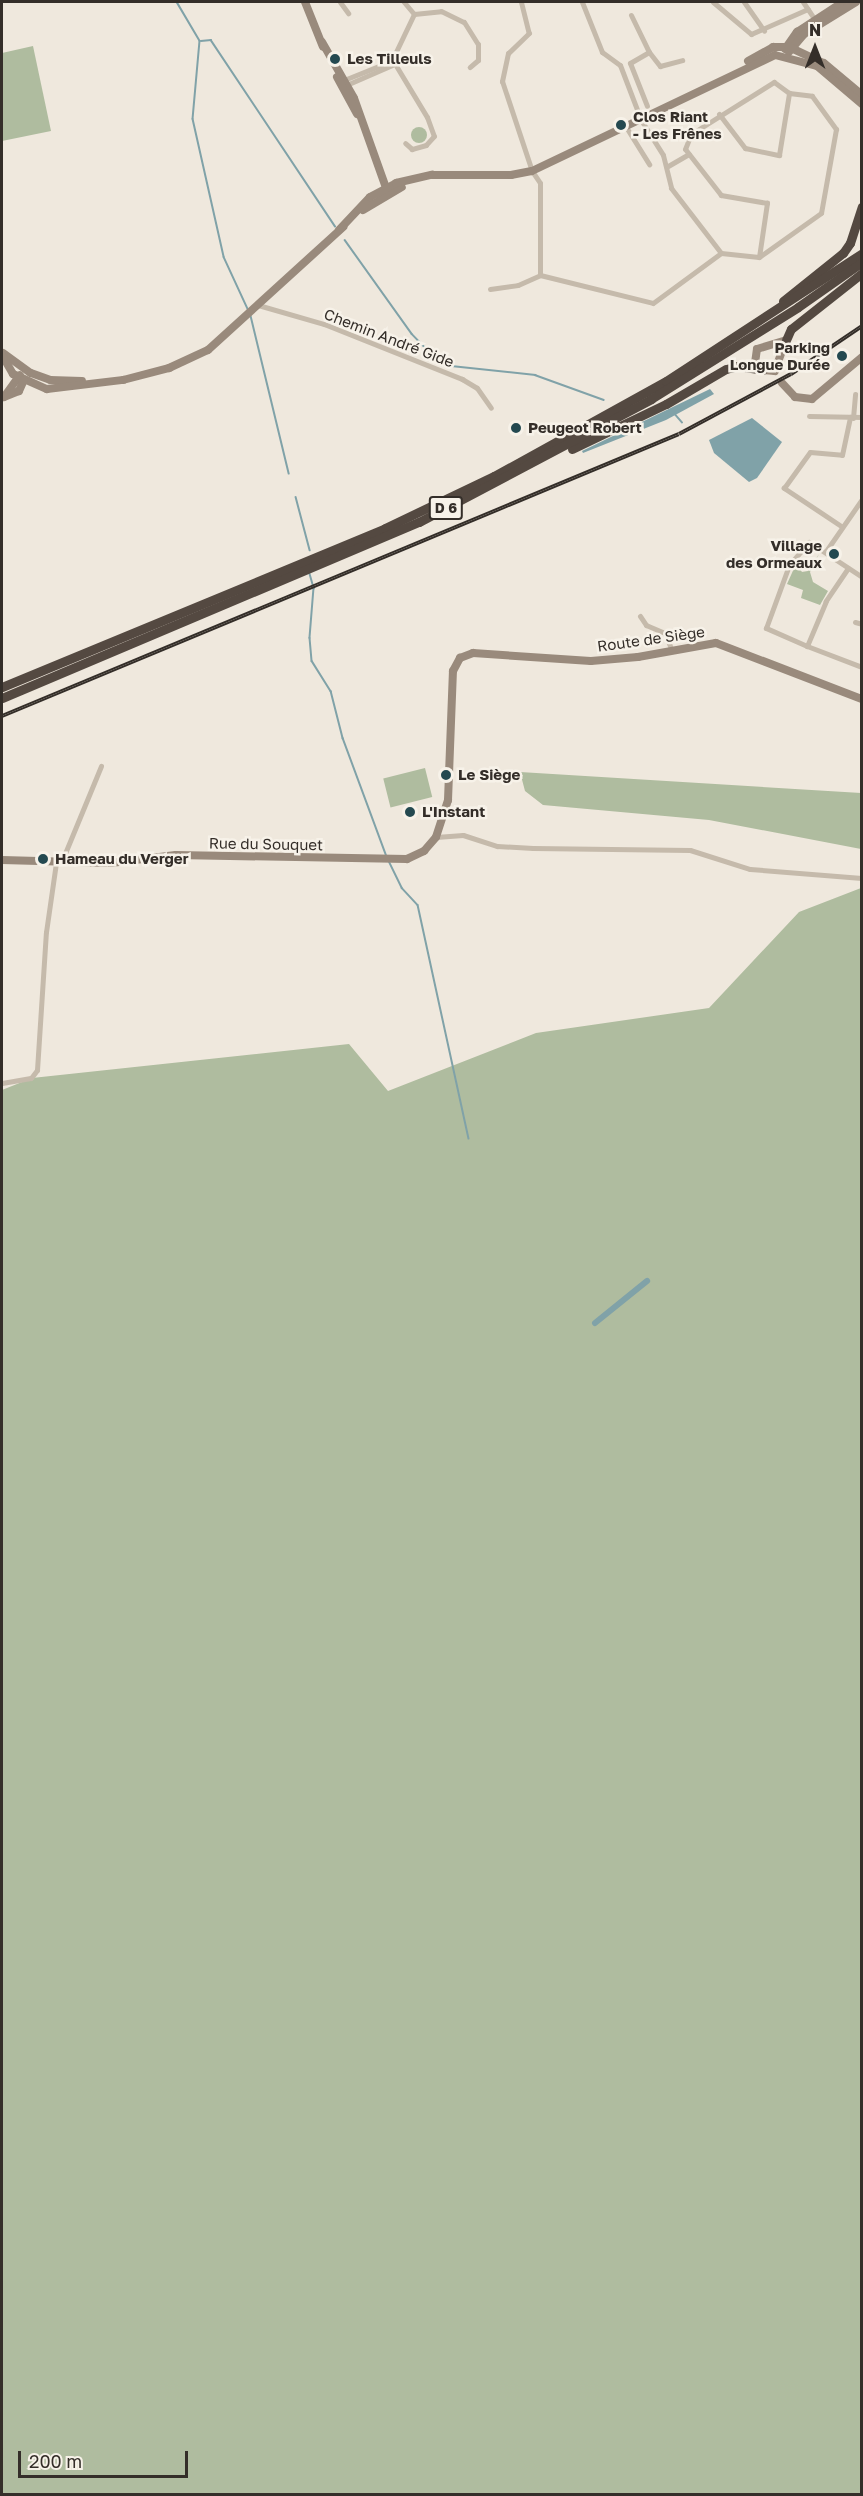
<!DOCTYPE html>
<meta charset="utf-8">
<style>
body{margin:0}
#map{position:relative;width:863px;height:2496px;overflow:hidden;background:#efe8dd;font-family:"Golos Text",sans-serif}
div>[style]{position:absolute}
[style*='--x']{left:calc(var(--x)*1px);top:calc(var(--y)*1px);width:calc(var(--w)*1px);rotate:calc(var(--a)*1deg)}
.green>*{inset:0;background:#afbc9f;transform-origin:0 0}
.round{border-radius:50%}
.water>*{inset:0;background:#80a2a8}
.stream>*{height:1.5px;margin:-0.75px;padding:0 0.75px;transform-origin:0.75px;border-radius:0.75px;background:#80a2a8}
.canal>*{height:6px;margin:-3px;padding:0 3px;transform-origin:3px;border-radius:3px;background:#80a2a8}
.street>*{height:5px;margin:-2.5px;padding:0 2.5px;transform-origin:2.5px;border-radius:2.5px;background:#c5baab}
.secondary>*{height:8px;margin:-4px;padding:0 4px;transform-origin:4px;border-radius:4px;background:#998a7c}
.highway>*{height:9px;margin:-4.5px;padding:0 4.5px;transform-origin:4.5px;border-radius:4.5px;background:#544941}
.rail>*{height:4px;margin-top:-2px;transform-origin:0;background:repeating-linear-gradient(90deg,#f7f2e9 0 4.5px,#342e29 0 9px);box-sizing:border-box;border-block:2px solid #342e29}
.dots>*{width:16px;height:16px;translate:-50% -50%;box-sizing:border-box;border:3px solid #f7f2e9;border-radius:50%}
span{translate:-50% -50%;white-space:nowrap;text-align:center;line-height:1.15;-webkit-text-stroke:5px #f7f2e9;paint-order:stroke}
.shield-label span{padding:2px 4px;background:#f7f2e9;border:2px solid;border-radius:4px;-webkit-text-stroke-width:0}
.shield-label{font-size:14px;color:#342e29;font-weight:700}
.poi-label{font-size:15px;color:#342e29;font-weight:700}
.left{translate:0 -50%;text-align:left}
.right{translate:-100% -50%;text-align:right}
.street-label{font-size:15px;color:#342e29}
.frame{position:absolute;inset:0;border:3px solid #342e29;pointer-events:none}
.north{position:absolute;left:785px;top:18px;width:60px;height:60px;-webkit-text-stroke:4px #f7f2e9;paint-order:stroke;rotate:0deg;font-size:16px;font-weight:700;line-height:24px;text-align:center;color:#342e29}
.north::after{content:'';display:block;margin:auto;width:21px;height:27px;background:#342e29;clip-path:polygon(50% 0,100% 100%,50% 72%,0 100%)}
.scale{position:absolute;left:18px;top:2451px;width:170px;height:27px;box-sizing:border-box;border:3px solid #342e29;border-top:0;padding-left:8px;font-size:18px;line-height:21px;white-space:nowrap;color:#342e29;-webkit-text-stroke:4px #f7f2e9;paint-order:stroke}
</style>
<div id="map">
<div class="green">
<i style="clip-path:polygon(33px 46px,51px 131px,2px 141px,2px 53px)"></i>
<i class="round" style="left:411px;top:127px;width:16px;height:16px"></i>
<i style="clip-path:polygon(819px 554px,810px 572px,813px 582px,828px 591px,820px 605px,801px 598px,803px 590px,787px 584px,796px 564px,802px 572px,808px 571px)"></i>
<i style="left:425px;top:768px;width:30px;height:43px;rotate:76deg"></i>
<i style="clip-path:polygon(520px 772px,861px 793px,861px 849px,709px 820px,543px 805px,525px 791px)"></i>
<i style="clip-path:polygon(861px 888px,861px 2494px,2px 2494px,2px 1090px,32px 1078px,349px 1044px,388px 1091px,536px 1033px,709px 1008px,799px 912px)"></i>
</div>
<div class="water">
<i style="clip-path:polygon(710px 389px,714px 394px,666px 420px,583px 453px,582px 451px)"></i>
<i style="clip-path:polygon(752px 418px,782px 442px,757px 478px,749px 482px,714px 453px,709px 440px)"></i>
</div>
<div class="stream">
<i style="--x:177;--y:2;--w:45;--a:59.5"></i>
<i style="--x:200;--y:41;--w:78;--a:95.1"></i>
<i style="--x:193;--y:119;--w:141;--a:77.3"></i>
<i style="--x:224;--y:257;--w:57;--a:65.2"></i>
<i style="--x:201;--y:41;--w:10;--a:-6"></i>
<i style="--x:211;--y:40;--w:224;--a:56.3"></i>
<i style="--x:345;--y:240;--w:115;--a:54.5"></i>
<i style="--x:412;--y:334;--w:43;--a:45.9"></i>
<i style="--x:442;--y:365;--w:94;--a:6.1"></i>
<i style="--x:535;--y:375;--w:73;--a:19.9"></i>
<i style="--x:251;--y:316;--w:162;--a:76.4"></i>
<i style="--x:675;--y:414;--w:11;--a:49"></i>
<i style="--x:296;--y:497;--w:55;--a:75.2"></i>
<i style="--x:310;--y:574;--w:15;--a:74"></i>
<i style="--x:314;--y:588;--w:50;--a:94.6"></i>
<i style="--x:310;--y:638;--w:23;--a:85"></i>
<i style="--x:312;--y:661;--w:36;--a:58"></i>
<i style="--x:331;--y:691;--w:49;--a:75.7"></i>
<i style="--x:343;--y:738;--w:127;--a:69.7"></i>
<i style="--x:389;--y:861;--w:30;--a:64"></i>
<i style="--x:402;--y:888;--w:23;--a:47"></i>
<i style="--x:418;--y:905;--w:239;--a:77.7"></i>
</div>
<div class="canal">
<i style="--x:595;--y:1323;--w:67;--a:-38.9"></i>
</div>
<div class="street">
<i style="--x:340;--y:2;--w:14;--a:54"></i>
<i style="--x:521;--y:2;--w:32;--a:76"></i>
<i style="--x:529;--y:33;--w:29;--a:136"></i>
<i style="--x:508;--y:53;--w:29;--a:102"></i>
<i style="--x:502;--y:81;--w:95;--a:71.6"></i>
<i style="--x:532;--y:171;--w:14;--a:56"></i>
<i style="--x:540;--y:183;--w:92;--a:90"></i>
<i style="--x:540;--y:275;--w:116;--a:13.9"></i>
<i style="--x:653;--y:303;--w:84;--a:-36.3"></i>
<i style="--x:582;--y:2;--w:54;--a:68.2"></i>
<i style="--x:602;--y:52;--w:22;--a:36"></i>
<i style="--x:620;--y:65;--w:59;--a:69.1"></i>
<i style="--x:641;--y:120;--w:41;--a:57.8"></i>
<i style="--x:663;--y:155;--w:34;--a:76"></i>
<i style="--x:671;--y:188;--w:82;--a:52.4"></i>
<i style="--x:721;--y:253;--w:38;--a:6"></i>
<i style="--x:759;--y:257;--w:55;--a:-81.6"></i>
<i style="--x:767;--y:203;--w:47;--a:-170.1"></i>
<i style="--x:721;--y:195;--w:58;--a:-128"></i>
<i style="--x:685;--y:149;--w:16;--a:-68"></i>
<i style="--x:691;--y:134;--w:98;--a:-32.1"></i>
<i style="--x:774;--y:82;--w:19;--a:36"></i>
<i style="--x:789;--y:93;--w:23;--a:7"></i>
<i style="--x:812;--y:96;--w:41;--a:54"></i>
<i style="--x:836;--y:129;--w:85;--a:100.1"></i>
<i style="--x:821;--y:213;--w:76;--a:144.6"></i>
<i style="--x:713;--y:2;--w:50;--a:40.1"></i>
<i style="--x:751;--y:34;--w:62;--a:-23.7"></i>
<i style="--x:744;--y:2;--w:35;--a:55"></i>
<i style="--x:803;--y:2;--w:23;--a:56"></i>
<i style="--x:414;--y:14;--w:27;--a:-6"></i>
<i style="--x:441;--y:11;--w:25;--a:26"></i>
<i style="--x:464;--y:22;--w:26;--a:58"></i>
<i style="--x:478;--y:44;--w:16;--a:90"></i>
<i style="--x:478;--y:60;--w:11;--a:139"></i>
<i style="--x:631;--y:15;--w:41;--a:64.1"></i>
<i style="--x:649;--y:52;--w:22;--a:150"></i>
<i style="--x:630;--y:63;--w:46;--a:68.4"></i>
<i style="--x:649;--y:52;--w:18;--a:52"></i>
<i style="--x:660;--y:66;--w:23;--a:-15"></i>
<i style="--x:393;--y:58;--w:49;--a:-64.5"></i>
<i style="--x:414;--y:14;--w:16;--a:-130"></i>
<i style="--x:395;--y:64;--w:62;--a:58.9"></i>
<i style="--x:427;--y:117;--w:20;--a:70"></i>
<i style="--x:434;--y:136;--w:12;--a:132"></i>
<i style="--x:426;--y:145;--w:15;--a:164"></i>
<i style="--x:412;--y:149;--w:9;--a:-139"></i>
<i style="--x:344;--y:80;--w:48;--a:-21.8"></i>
<i style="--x:344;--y:86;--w:52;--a:-23.6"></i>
<i style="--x:719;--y:114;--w:43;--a:52.6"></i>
<i style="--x:745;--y:148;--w:35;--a:12"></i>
<i style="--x:779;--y:155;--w:63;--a:-80.8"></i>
<i style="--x:626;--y:127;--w:44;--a:58.1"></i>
<i style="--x:668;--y:166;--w:24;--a:-30"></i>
<i style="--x:490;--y:289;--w:28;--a:-8"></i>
<i style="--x:518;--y:285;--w:24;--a:-24"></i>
<i style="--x:258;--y:305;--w:69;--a:16.1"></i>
<i style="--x:324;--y:324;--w:149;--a:21.7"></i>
<i style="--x:462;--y:379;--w:17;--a:31"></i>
<i style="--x:477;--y:388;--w:24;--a:55"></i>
<i style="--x:809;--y:416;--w:53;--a:1.1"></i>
<i style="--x:853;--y:418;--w:24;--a:-85"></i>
<i style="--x:841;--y:526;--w:69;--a:-146.3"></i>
<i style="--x:784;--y:488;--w:44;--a:-54.2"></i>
<i style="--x:810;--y:452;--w:32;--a:5"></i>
<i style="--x:842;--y:455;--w:39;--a:-78"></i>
<i style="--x:826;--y:551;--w:63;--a:-55.3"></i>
<i style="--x:848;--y:568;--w:40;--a:124"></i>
<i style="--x:826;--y:601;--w:49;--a:112.9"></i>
<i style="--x:807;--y:646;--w:59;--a:20.9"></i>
<i style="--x:640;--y:616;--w:11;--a:56"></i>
<i style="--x:646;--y:625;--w:21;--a:23"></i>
<i style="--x:665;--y:633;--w:17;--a:69"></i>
<i style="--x:855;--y:622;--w:7;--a:16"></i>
<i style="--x:807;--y:646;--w:45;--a:-156.3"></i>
<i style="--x:766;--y:628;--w:67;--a:-69.9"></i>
<i style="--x:789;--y:565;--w:30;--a:-49"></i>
<i style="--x:809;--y:542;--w:64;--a:33.4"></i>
<i style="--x:436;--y:837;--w:27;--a:-4"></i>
<i style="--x:463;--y:835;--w:36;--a:18"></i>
<i style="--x:497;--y:846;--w:36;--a:3"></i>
<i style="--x:533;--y:848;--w:157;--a:0.7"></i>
<i style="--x:690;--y:850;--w:63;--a:17.6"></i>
<i style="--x:750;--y:869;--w:112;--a:4.6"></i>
<i style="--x:61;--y:863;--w:105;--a:-67.6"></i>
<i style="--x:2;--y:1083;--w:29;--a:-10"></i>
<i style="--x:31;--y:1078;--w:10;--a:-53"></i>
<i style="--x:37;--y:1070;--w:138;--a:-86.3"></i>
<i style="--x:46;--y:932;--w:70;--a:-81.8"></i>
</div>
<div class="secondary">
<i style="--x:305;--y:2;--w:48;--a:68.2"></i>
<i style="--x:322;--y:42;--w:64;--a:60.3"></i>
<i style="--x:354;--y:98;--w:96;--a:70.4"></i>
<i style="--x:785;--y:49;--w:21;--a:-55"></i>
<i style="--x:797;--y:32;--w:55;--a:-33.1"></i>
<i style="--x:789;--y:52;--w:23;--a:-50"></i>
<i style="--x:804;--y:34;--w:61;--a:-31.6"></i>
<i style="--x:748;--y:61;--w:29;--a:-29"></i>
<i style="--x:773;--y:47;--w:16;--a:0"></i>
<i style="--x:789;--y:47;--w:38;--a:25"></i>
<i style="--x:824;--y:63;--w:50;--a:40.1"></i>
<i style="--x:337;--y:77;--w:42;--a:61.6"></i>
<i style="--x:363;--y:210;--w:45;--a:-30.5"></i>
<i style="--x:339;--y:230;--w:45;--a:-46.8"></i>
<i style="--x:370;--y:197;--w:30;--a:-28"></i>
<i style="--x:396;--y:183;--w:37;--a:-13"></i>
<i style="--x:432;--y:175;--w:79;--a:0"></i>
<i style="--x:511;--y:175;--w:21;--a:-11"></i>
<i style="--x:532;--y:171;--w:269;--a:-25.5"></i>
<i style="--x:775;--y:55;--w:43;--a:14.7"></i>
<i style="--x:817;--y:66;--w:59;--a:40.2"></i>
<i style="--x:786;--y:340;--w:33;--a:110"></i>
<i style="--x:775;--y:371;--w:12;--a:-175"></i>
<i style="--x:763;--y:370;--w:11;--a:-139"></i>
<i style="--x:755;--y:363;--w:14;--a:-82"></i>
<i style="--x:757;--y:349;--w:30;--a:-17"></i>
<i style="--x:3;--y:353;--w:34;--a:36"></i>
<i style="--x:31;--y:373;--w:20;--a:20"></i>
<i style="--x:50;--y:380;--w:32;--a:2"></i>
<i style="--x:2;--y:355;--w:22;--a:60"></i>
<i style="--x:13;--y:374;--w:37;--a:24"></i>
<i style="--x:47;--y:389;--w:77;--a:-6.8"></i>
<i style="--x:123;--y:380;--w:48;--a:-14.6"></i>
<i style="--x:169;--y:368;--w:43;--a:-24.8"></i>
<i style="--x:208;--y:350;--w:183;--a:-42.3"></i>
<i style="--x:782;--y:383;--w:19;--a:47"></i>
<i style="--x:795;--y:397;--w:17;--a:7"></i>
<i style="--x:812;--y:399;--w:65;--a:-40"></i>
<i style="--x:4;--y:397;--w:27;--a:-54"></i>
<i style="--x:4;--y:397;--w:16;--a:-22"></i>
<i style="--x:19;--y:391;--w:12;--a:-66"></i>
<i style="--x:2;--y:860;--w:109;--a:1.6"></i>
<i style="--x:111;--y:863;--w:65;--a:-7"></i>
<i style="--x:176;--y:855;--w:231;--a:1"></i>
<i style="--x:407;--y:859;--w:19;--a:-25"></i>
<i style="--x:424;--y:851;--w:18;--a:-49"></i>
<i style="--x:436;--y:837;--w:39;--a:-72"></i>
<i style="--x:448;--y:800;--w:129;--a:-87.8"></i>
<i style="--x:453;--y:671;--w:15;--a:-62"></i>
<i style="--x:460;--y:658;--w:14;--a:-21"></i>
<i style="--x:473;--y:653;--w:118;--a:3.9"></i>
<i style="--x:591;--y:661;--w:47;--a:-4.9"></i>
<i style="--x:638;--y:657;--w:79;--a:-10.2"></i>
<i style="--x:716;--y:643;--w:156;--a:21"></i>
</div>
<div class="highway">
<i style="--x:783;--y:301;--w:77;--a:-38.7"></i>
<i style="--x:843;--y:253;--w:12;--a:-55"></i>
<i style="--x:850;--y:243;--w:38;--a:-72"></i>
<i style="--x:786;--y:340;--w:12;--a:-66"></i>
<i style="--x:791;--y:329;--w:90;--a:-38.3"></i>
<i style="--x:572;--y:449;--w:104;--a:-25.6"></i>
<i style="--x:666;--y:404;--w:69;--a:-30.3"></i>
<i style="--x:726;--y:369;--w:12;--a:-14"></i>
<i style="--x:738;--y:366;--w:25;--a:9"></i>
<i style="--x:2;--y:687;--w:415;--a:-22.5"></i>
<i style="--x:385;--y:528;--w:121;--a:-25.5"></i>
<i style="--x:494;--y:476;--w:196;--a:-28.9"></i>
<i style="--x:666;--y:381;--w:234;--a:-33.1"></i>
<i style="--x:2;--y:698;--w:453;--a:-22.9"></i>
<i style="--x:419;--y:522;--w:263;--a:-27.9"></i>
<i style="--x:651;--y:399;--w:173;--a:-32"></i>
<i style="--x:798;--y:307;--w:78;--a:-35.1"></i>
</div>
<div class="rail">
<i style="--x:2;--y:716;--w:733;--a:-22.61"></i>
<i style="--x:679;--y:434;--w:127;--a:-28.2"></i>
<i style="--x:791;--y:374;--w:86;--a:-34.1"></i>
</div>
<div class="dots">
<i style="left:335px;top:59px;background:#244950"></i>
<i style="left:621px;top:125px;background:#244950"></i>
<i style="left:842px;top:356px;background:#244950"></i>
<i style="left:516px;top:428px;background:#244950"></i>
<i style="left:834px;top:554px;background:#244950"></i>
<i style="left:446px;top:775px;background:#244950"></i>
<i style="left:410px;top:812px;background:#244950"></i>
<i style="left:43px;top:859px;background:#244950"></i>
</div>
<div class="shield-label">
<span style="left:446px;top:508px">D 6</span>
</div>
<div class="poi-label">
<span class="left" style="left:347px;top:59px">Les Tilleuls</span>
<span class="left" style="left:633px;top:125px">Clos Riant<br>- Les Frênes</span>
<span class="right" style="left:830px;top:356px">Parking<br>Longue Durée</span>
<span class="left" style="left:528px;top:428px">Peugeot Robert</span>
<span class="right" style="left:822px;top:554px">Village<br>des Ormeaux</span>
<span class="left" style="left:458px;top:775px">Le Siège</span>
<span class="left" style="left:422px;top:812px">L'Instant</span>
<span class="left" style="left:55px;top:859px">Hameau du Verger</span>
</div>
<div class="street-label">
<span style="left:389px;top:338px;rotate:21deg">Chemin André Gide</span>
<span style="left:651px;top:639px;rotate:-8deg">Route de Siège</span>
<span style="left:266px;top:844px;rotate:1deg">Rue du Souquet</span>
</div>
<div class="frame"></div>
<div class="north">N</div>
<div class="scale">200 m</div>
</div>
